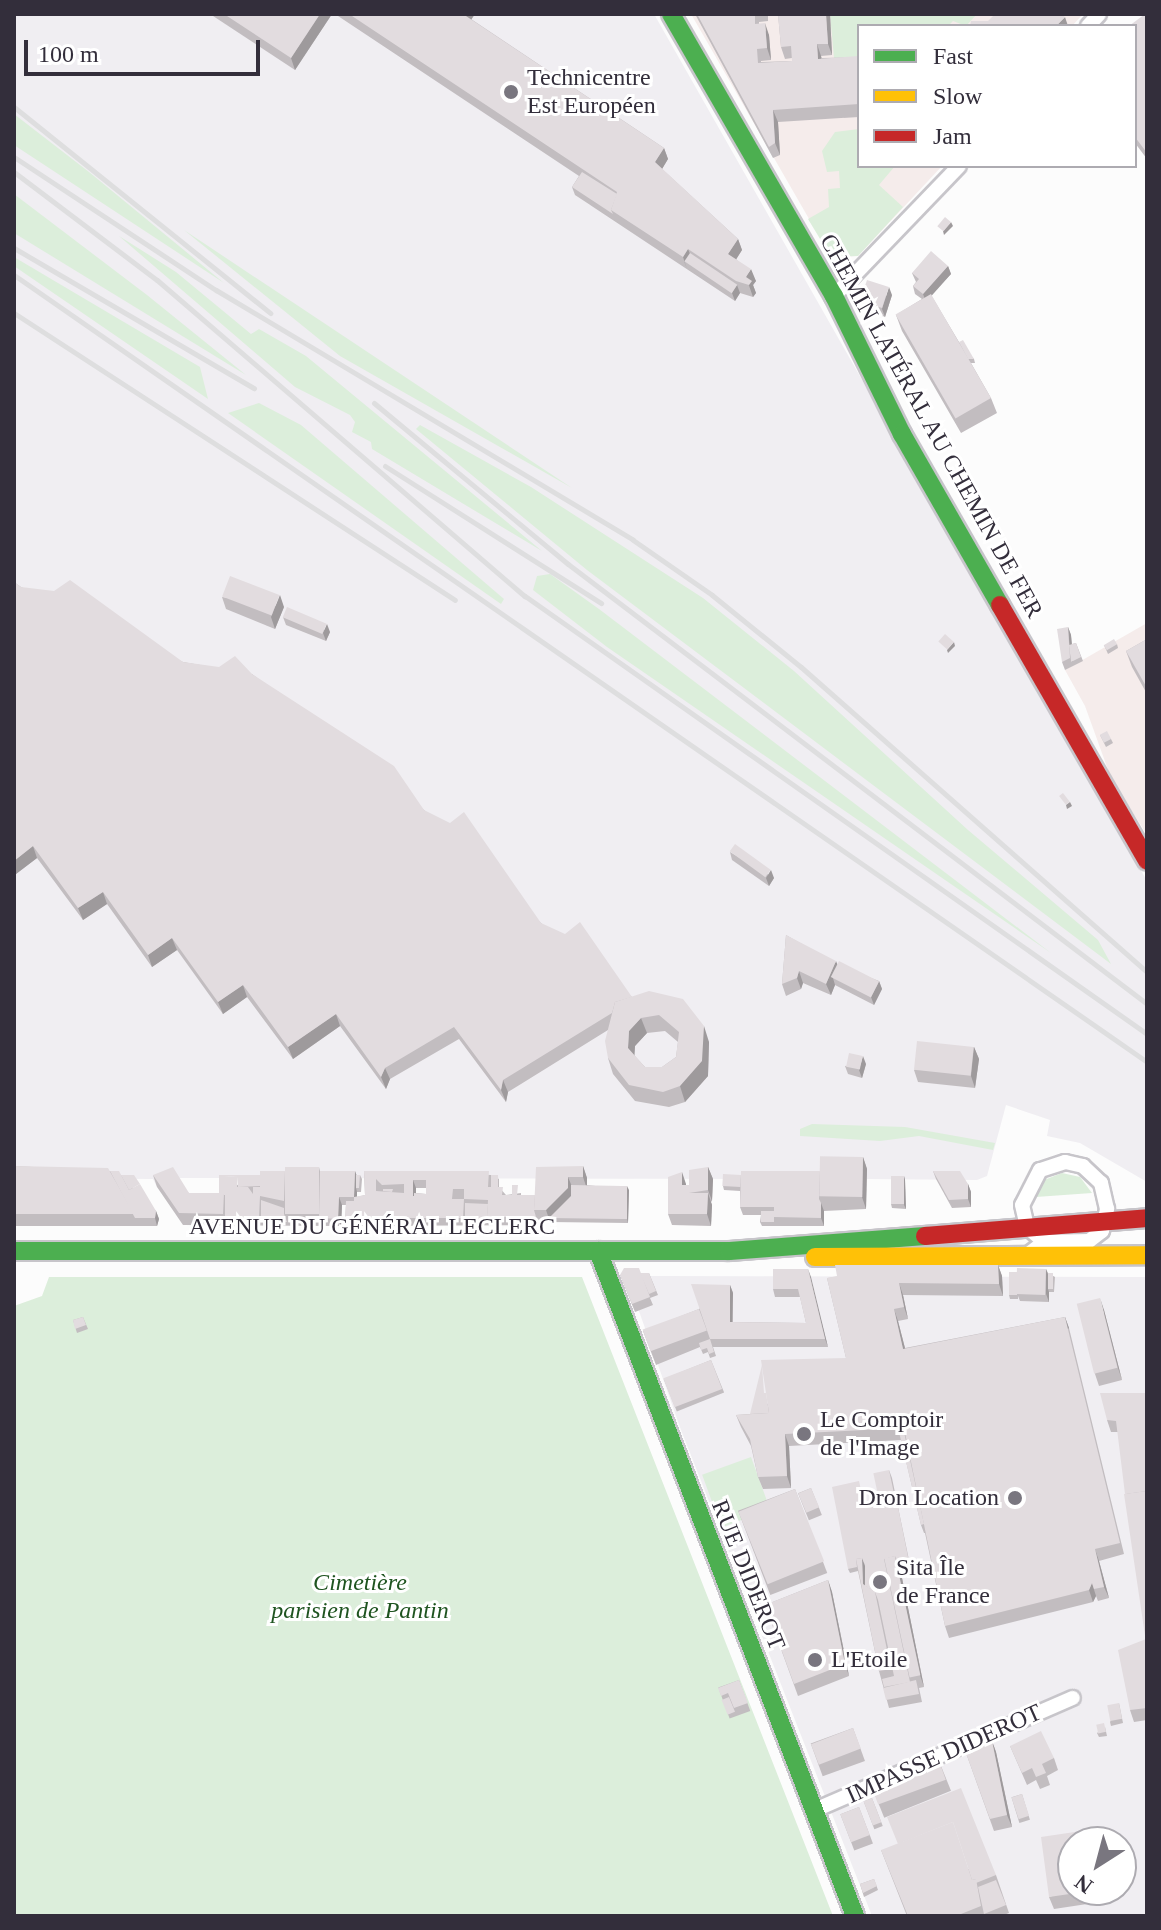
<!DOCTYPE html>
<meta charset="utf-8">
<style>
body{margin:0}
#map{position:relative;width:1161px;height:1930px;overflow:hidden;background:#fcfcfc;font-family:Georgia,serif}
div>[style]{position:absolute}
[style*='--x']{left:calc(var(--x)*1px);top:calc(var(--y)*1px);width:calc(var(--w)*1px);rotate:calc(var(--a)*1deg)}
.commercial>*{inset:0;background:#f5eceb}
.built>*{inset:0;background:#f0eef2}
.green>*{inset:0;background:#dceedb;transform-origin:0 0}
.roads{filter:drop-shadow(2px 0 #c7c5ca) drop-shadow(-2px 0 #c7c5ca) drop-shadow(0 2px #c7c5ca) drop-shadow(0 -2px #c7c5ca)}
.street>*{height:14px;margin:-7px;padding:0 7px;transform-origin:7px;border-radius:7px;background:#fff}
.fast>*{height:18px;margin:-9px;padding:0 9px;transform-origin:9px;border-radius:9px;background:#4caf50}
.slow>*{height:18px;margin:-9px;padding:0 9px;transform-origin:9px;border-radius:9px;background:#ffc107}
.jam>*{height:18px;margin:-9px;padding:0 9px;transform-origin:9px;border-radius:9px;background:#c62828}
.rail>*{height:5px;margin:-2.5px;padding:0 2.5px;transform-origin:2.5px;border-radius:2.5px;background:#dededf}
.wall>*{inset:0;background:#c2bdc0;transform-origin:0 0}
.shaded-wall>*{inset:0;background:#9e9a9c;transform-origin:0 0}
.building>*{inset:0;background:#e2dcdf;transform-origin:0 0}
.dots>*{width:22px;height:22px;translate:-50% -50%;box-sizing:border-box;border:4px solid #fff;border-radius:50%}
span{translate:-50% -50%;white-space:nowrap;text-align:center;line-height:1.15;-webkit-text-stroke:6px #fff;paint-order:stroke}
.poi-label{font-size:24px;color:#332e3b}
.left{translate:0 -50%;text-align:left}
.right{translate:-100% -50%;text-align:right}
.street-label{font-size:24px;color:#332e3b}
.park-label{font-size:24px;color:#1f5420;font-style:italic}
.frame{position:absolute;inset:0;border:16px solid #332e3b;pointer-events:none}
.legend{position:absolute;left:857px;top:24px;width:280px;height:144px;box-sizing:border-box;background:#fff;border:2px solid #adabb1;margin:0;padding:10px 14px;list-style:none;font-size:24px;color:#332e3b}
.legend li{display:flex;align-items:center;gap:16px;height:40px}
.legend b{width:40px;border:2px solid #adabb1}
.north{position:absolute;left:1057px;top:1826px;width:80px;height:80px;box-sizing:border-box;background:#fff;border:2px solid #adabb1;border-radius:50%;rotate:216deg;font-size:22px;font-weight:700;line-height:32px;text-align:center;color:#332e3b}
.north::after{content:'';display:block;margin:auto;width:28px;height:36px;background:#79767f;clip-path:polygon(50% 0,100% 100%,50% 72%,0 100%)}
.scale{position:absolute;left:24px;top:40px;width:236px;height:36px;box-sizing:border-box;border:4px solid #332e3b;border-top:0;padding-left:10px;font-size:24px;line-height:28px;white-space:nowrap;color:#332e3b;-webkit-text-stroke:6px #fff;paint-order:stroke}
</style>
<div id="map">
<div class="commercial">
<i style="clip-path:polygon(691px 14px,1083px 14px,1072px 26px,859px 26px,859px 166px,942px 166px,858px 256px,831px 257px)"></i>
<i style="clip-path:polygon(1147px 623px,1147px 835px,1111px 778px,1085px 706px,1065px 670px)"></i>
</div>
<div class="built">
<i style="clip-path:polygon(14px 14px,654px 14px,1147px 881px,1147px 1182px,1080px 1143px,1047px 1136px,1050px 1120px,1006px 1105px,987px 1176px,977px 1180px,867px 1179px,867px 1170px,825px 1179px,178px 1178px,157px 1187px,153px 1179px,14px 1178px)"></i>
<i style="clip-path:polygon(evenodd,650px 1276px,1147px 1277px,1147px 1916px,872px 1916px,681px 1430px,628px 1280px,650px 1276px,1073px 1842px,1121px 1842px,1121px 1890px,1073px 1890px,1073px 1842px)"></i>
</div>
<div class="green">
<i style="clip-path:polygon(830px 14px,977px 14px,966px 26px,953px 21px,948px 26px,859px 26px,859px 67px,835px 69px)"></i>
<i style="clip-path:polygon(14px 114px,89px 172px,224px 283px,14px 145px)"></i>
<i style="clip-path:polygon(859px 129px,859px 166px,895px 166px,879px 185px,903px 207px,858px 256px,831px 257px,808px 219px,829px 207px,828px 189px,840px 188px,839px 171px,827px 172px,822px 151px,835px 132px)"></i>
<i style="clip-path:polygon(14px 194px,147px 295px,246px 375px,14px 233px)"></i>
<i style="clip-path:polygon(184px 230px,572px 488px,340px 356px)"></i>
<i style="clip-path:polygon(119px 236px,176px 272px,251px 334px,259px 329px,306px 356px,542px 551px,372px 449px,371px 442px,352px 432px,355px 422px,350px 415px,295px 387px)"></i>
<i style="clip-path:polygon(14px 257px,200px 367px,208px 399px,14px 266px)"></i>
<i style="clip-path:polygon(259px 403px,301px 425px,504px 599px,501px 604px,228px 413px)"></i>
<i style="clip-path:polygon(420px 425px,531px 487px,703px 598px,794px 671px,968px 830px,1098px 940px,1111px 964px,587px 570px,416px 429px)"></i>
<i style="clip-path:polygon(550px 574px,599px 609px,1051px 953px,607px 647px,533px 590px,537px 576px)"></i>
<i style="clip-path:polygon(812px 1124px,905px 1127px,995px 1143px,993px 1150px,919px 1136px,880px 1141px,800px 1136px,800px 1129px)"></i>
<i style="clip-path:polygon(1062px 1173px,1080px 1177px,1092px 1193px,1036px 1197px,1044px 1180px)"></i>
<i style="clip-path:polygon(49px 1277px,582px 1277px,833px 1916px,14px 1916px,14px 1306px,42px 1296px)"></i>
<i style="left:751px;top:1457px;width:56px;height:52px;rotate:70deg"></i>
</div>
<div class="roads">
<div class="street">
<i style="--x:1088;--y:26;--w:16;--a:-47"></i>
<i style="--x:834;--y:296;--w:180;--a:-46.1"></i>
<i style="--x:1027;--y:1255;--w:21;--a:-37"></i>
<i style="--x:1044;--y:1242;--w:45;--a:-1.3"></i>
<i style="--x:1089;--y:1241;--w:16;--a:-38"></i>
<i style="--x:1102;--y:1231;--w:23;--a:-77"></i>
<i style="--x:1107;--y:1209;--w:27;--a:-103"></i>
<i style="--x:1101;--y:1183;--w:25;--a:-137"></i>
<i style="--x:1083;--y:1166;--w:18;--a:-167"></i>
<i style="--x:1065;--y:1162;--w:26;--a:162"></i>
<i style="--x:1040;--y:1170;--w:39;--a:117"></i>
<i style="--x:1022;--y:1205;--w:23;--a:77"></i>
<i style="--x:1027;--y:1227;--w:23;--a:41"></i>
<i style="--x:1044;--y:1242;--w:21;--a:35"></i>
<i style="--x:815;--y:1810;--w:281;--a:-23.5"></i>
</div>
<div class="fast">
<i style="--x:671;--y:14;--w:326;--a:60"></i>
<i style="--x:834;--y:296;--w:154;--a:63.8"></i>
<i style="--x:902;--y:434;--w:197;--a:60.2"></i>
<i style="--x:14;--y:1251;--w:715;--a:0"></i>
<i style="--x:729;--y:1251;--w:197;--a:-4.4"></i>
<i style="--x:598;--y:1251;--w:713;--a:68.87"></i>
</div>
<div class="slow">
<i style="--x:815;--y:1257;--w:332;--a:-0.3"></i>
</div>
<div class="jam">
<i style="--x:1000;--y:605;--w:295;--a:60.1"></i>
<i style="--x:925;--y:1236;--w:223;--a:-4.6"></i>
</div>
</div>
<div class="rail">
<i style="--x:14;--y:107;--w:329;--a:38.8"></i>
<i style="--x:14;--y:157;--w:242;--a:33.4"></i>
<i style="--x:216;--y:290;--w:486;--a:30.9"></i>
<i style="--x:633;--y:540;--w:96;--a:34.8"></i>
<i style="--x:712;--y:595;--w:114;--a:39"></i>
<i style="--x:801;--y:667;--w:461;--a:41.4"></i>
<i style="--x:14;--y:172;--w:179;--a:37.1"></i>
<i style="--x:157;--y:280;--w:485;--a:40.7"></i>
<i style="--x:525;--y:596;--w:761;--a:35.15"></i>
<i style="--x:14;--y:248;--w:278;--a:30.3"></i>
<i style="--x:14;--y:275;--w:1380;--a:34.78"></i>
<i style="--x:14;--y:313;--w:526;--a:33.06"></i>
<i style="--x:374;--y:403;--w:252;--a:39.7"></i>
<i style="--x:568;--y:564;--w:727;--a:37.23"></i>
<i style="--x:385;--y:466;--w:256;--a:32.4"></i>
</div>
<div class="wall">
<i style="clip-path:polygon(210px 14px,332px 14px,295px 70px)"></i>
<i style="clip-path:polygon(335px 14px,475px 14px,471px 19px,664px 148px,668px 159px,662px 169px,738px 239px,742px 250px,736px 259px,756px 281px,753px 285px,756px 293px,753px 297px,740px 293px,735px 301px,575px 195px,572px 187px,579px 176px)"></i>
<i style="clip-path:polygon(695px 14px,768px 14px,768px 21px,759px 22px,759px 24px,769px 35px,771px 60px,761px 61px,761px 62px,792px 61px,792px 58px,785px 59px,781px 47px,778px 14px,830px 14px,832px 55px,821px 56px,822px 58px,859px 57px,859px 117px,778px 122px,780px 155px,773px 158px)"></i>
<i style="clip-path:polygon(1147px 14px,1147px 159px,1135px 143px,1135px 26px)"></i>
<i style="clip-path:polygon(948px 266px,951px 274px,931px 295px,959px 342px,974px 359px,975px 363px,971px 363px,991px 398px,997px 413px,961px 433px,902px 331px,896px 315px,922px 299px,915px 294px,913px 286px,916px 282px,912px 273px)"></i>
<i style="clip-path:polygon(892px 295px,885px 317px,863px 309px,860px 301px)"></i>
<i style="clip-path:polygon(evenodd,14px 582px,21px 587px,183px 662px,252px 674px,424px 810px,541px 923px,632px 997px,709px 1042px,708px 1076px,685px 1102px,669px 1107px,635px 1101px,613px 1074px,608px 1058px,608px 1030px,508px 1092px,506px 1102px,459px 1039px,390px 1079px,386px 1089px,340px 1026px,293px 1059px,247px 997px,223px 1014px,177px 950px,152px 967px,107px 904px,83px 920px,37px 858px,16px 874px,14px 872px,14px 582px,665px 1031px,678px 1042px,676px 1057px,662px 1067px,645px 1067px,634px 1055px,635px 1046px,647px 1033px,665px 1031px)"></i>
<i style="clip-path:polygon(222px 597px,284px 607px,275px 629px,226px 609px)"></i>
<i style="clip-path:polygon(283px 617px,330px 632px,326px 641px,286px 625px)"></i>
<i style="clip-path:polygon(1068px 627px,1071px 635px,1072px 644px,1076px 643px,1083px 661px,1065px 670px,1062px 662px)"></i>
<i style="clip-path:polygon(1147px 639px,1147px 694px,1132px 667px,1126px 651px)"></i>
<i style="clip-path:polygon(1117px 644px,1118px 648px,1108px 654px,1104px 645px)"></i>
<i style="clip-path:polygon(1100px 735px,1111px 739px,1113px 743px,1106px 747px)"></i>
<i style="clip-path:polygon(730px 852px,774px 878px,769px 886px,732px 860px)"></i>
<i style="clip-path:polygon(786px 935px,838px 965px,879px 981px,882px 989px,874px 1005px,835px 985px,831px 995px,803px 983px,801px 989px,786px 996px,782px 984px)"></i>
<i style="clip-path:polygon(974px 1047px,979px 1059px,975px 1088px,918px 1082px,914px 1070px)"></i>
<i style="clip-path:polygon(866px 1064px,862px 1078px,848px 1074px,845px 1066px)"></i>
<i style="clip-path:polygon(863px 1157px,867px 1169px,866px 1209px,824px 1211px,824px 1226px,762px 1226px,760px 1222px,761px 1215px,743px 1215px,740px 1207px,740px 1191px,724px 1190px,723px 1186px,741px 1175px,820px 1171px)"></i>
<i style="clip-path:polygon(14px 1166px,110px 1171px,121px 1175px,156px 1211px,159px 1219px,157px 1226px,14px 1226px)"></i>
<i style="clip-path:polygon(evenodd,583px 1166px,587px 1178px,587px 1185px,629px 1190px,628px 1223px,550px 1222px,539px 1222px,539px 1225px,346px 1226px,345px 1222px,346px 1205px,342px 1205px,341px 1226px,183px 1225px,157px 1187px,153px 1175px,189px 1193px,219px 1193px,260px 1175px,319px 1167px,320px 1171px,355px 1171px,356px 1175px,360px 1175px,362px 1179px,361px 1192px,357px 1192px,357px 1197px,365px 1195px,364px 1171px,491px 1175px,499px 1179px,499px 1187px,506px 1195px,521px 1193px,521px 1195px,535px 1195px,583px 1166px,416px 1188px,426px 1188px,426px 1194px,416px 1193px,416px 1188px)"></i>
<i style="clip-path:polygon(708px 1167px,713px 1179px,712px 1201px,711px 1202px,712px 1205px,711px 1226px,672px 1225px,668px 1214px,686px 1184px,686px 1185px,689px 1185px)"></i>
<i style="clip-path:polygon(933px 1171px,968px 1184px,971px 1192px,971px 1207px,952px 1208px,936px 1179px)"></i>
<i style="clip-path:polygon(904px 1176px,905px 1180px,906px 1209px,892px 1208px,891px 1204px)"></i>
<i style="clip-path:polygon(998px 1265px,1002px 1276px,1003px 1296px,903px 1295px,908px 1319px,898px 1321px,905px 1348px,1065px 1317px,1069px 1328px,1124px 1554px,1099px 1561px,1109px 1598px,1098px 1601px,1096px 1596px,1093px 1602px,949px 1638px,945px 1626px,925px 1533px,924px 1533px,921px 1525px,901px 1440px,789px 1446px,791px 1488px,763px 1489px,758px 1477px,751px 1446px,741px 1427px,736px 1415px,750px 1414px,846px 1358px,827px 1278px)"></i>
<i style="clip-path:polygon(808px 1269px,828px 1347px,713px 1347px,716px 1356px,710px 1358px,708px 1352px,703px 1354px,700px 1347px,656px 1365px,643px 1331px,699px 1309px,730px 1285px,733px 1293px,733px 1322px,806px 1323px,800px 1297px,775px 1297px,773px 1289px)"></i>
<i style="clip-path:polygon(1046px 1269px,1048px 1273px,1055px 1277px,1054px 1292px,1049px 1292px,1049px 1302px,1020px 1301px,1018px 1296px,1018px 1299px,1010px 1299px,1009px 1295px)"></i>
<i style="clip-path:polygon(649px 1273px,658px 1295px,650px 1298px,653px 1305px,635px 1312px,620px 1275px)"></i>
<i style="clip-path:polygon(1104px 1310px,1122px 1380px,1099px 1386px,1095px 1374px)"></i>
<i style="clip-path:polygon(83px 1317px,88px 1329px,77px 1333px,73px 1320px)"></i>
<i style="left:711px;top:1360px;width:35px;height:51px;rotate:68deg"></i>
<i style="clip-path:polygon(1147px 1393px,1147px 1720px,1134px 1722px,1130px 1710px,1146px 1639px,1118px 1432px,1111px 1432px,1107px 1420px)"></i>
<i style="clip-path:polygon(889px 1470px,892px 1478px,909px 1560px,899px 1563px,924px 1687px,919px 1688px,922px 1702px,889px 1708px,879px 1671px,858px 1571px,850px 1573px,848px 1569px,865px 1508px,880px 1505px,879px 1502px)"></i>
<i style="left:811px;top:1488px;width:29px;height:14px;rotate:68deg"></i>
<i style="left:795px;top:1489px;width:90px;height:61px;rotate:69deg"></i>
<i style="clip-path:polygon(828px 1580px,832px 1592px,849px 1676px,798px 1696px,765px 1605px)"></i>
<i style="left:739px;top:1680px;width:33px;height:22px;rotate:70deg"></i>
<i style="clip-path:polygon(1119px 1703px,1123px 1723px,1111px 1726px,1110px 1722px)"></i>
<i style="clip-path:polygon(1105px 1727px,1107px 1736px,1099px 1737px,1097px 1733px)"></i>
<i style="left:853px;top:1728px;width:35px;height:45px;rotate:70deg"></i>
<i style="clip-path:polygon(992px 1741px,996px 1752px,1012px 1827px,994px 1831px,966px 1753px)"></i>
<i style="clip-path:polygon(1010px 1746px,1054px 1758px,1058px 1770px,1047px 1776px,1050px 1785px,1040px 1789px,1036px 1780px,1027px 1785px)"></i>
<i style="left:939px;top:1761px;width:32px;height:72px;rotate:68deg"></i>
<i style="left:1022px;top:1794px;width:27px;height:11px;rotate:73deg"></i>
<i style="left:872px;top:1798px;width:30px;height:9px;rotate:69deg"></i>
<i style="left:859px;top:1807px;width:39px;height:20px;rotate:69deg"></i>
<i style="clip-path:polygon(881px 1850px,996px 1875px,1009px 1913px,1001px 1916px,907px 1916px)"></i>
<i style="clip-path:polygon(874px 1879px,878px 1890px,864px 1897px,860px 1884px)"></i>
<i style="clip-path:polygon(1073px 1890px,1105px 1890px,1107px 1901px,1054px 1909px,1049px 1897px)"></i>
</div>
<div class="shaded-wall">
<i style="clip-path:polygon(320px 14px,332px 14px,295px 70px,291px 58px)"></i>
<i style="clip-path:polygon(463px 14px,475px 14px,467px 26px)"></i>
<i style="clip-path:polygon(826px 14px,830px 14px,832px 55px,828px 44px)"></i>
<i style="clip-path:polygon(1065px 17px,1068px 26px,1056px 26px)"></i>
<i style="clip-path:polygon(765px 23px,769px 35px,771px 60px,767px 48px)"></i>
<i style="clip-path:polygon(817px 44px,821px 56px,822px 71px,818px 59px)"></i>
<i style="clip-path:polygon(773px 110px,778px 122px,780px 155px,775px 143px)"></i>
<i style="clip-path:polygon(664px 148px,668px 159px,659px 174px,655px 162px)"></i>
<i style="clip-path:polygon(951px 222px,953px 226px,944px 235px,943px 231px)"></i>
<i style="clip-path:polygon(738px 239px,742px 250px,732px 266px,728px 254px)"></i>
<i style="clip-path:polygon(688px 249px,693px 261px,684px 261px,687px 269px,683px 257px)"></i>
<i style="clip-path:polygon(948px 266px,951px 274px,926px 302px,923px 294px)"></i>
<i style="clip-path:polygon(751px 269px,756px 281px,753px 285px,756px 293px,753px 297px,746px 277px)"></i>
<i style="clip-path:polygon(737px 285px,740px 293px,735px 301px,732px 293px)"></i>
<i style="clip-path:polygon(889px 287px,892px 295px,885px 317px,882px 309px)"></i>
<i style="clip-path:polygon(280px 595px,284px 607px,275px 629px,271px 617px)"></i>
<i style="clip-path:polygon(327px 624px,330px 632px,326px 641px,323px 633px)"></i>
<i style="clip-path:polygon(1068px 627px,1071px 635px,1073px 661px,1071px 662px)"></i>
<i style="clip-path:polygon(954px 642px,955px 646px,948px 653px,947px 650px)"></i>
<i style="clip-path:polygon(1070px 802px,1072px 806px,1067px 809px,1066px 805px)"></i>
<i style="clip-path:polygon(33px 846px,37px 858px,16px 874px,14px 869px,14px 861px)"></i>
<i style="clip-path:polygon(771px 870px,774px 878px,769px 886px,766px 878px)"></i>
<i style="clip-path:polygon(103px 892px,107px 904px,83px 920px,78px 908px)"></i>
<i style="clip-path:polygon(172px 938px,177px 950px,152px 967px,148px 955px)"></i>
<i style="clip-path:polygon(836px 961px,841px 973px,833px 978px,835px 985px,831px 995px,826px 984px)"></i>
<i style="clip-path:polygon(799px 971px,803px 983px,801px 989px,797px 978px)"></i>
<i style="clip-path:polygon(879px 981px,882px 989px,874px 1005px,871px 997px)"></i>
<i style="clip-path:polygon(243px 985px,247px 997px,223px 1014px,218px 1002px)"></i>
<i style="clip-path:polygon(336px 1014px,340px 1026px,293px 1059px,288px 1047px)"></i>
<i style="clip-path:polygon(641px 1018px,647px 1033px,635px 1046px,634px 1064px,628px 1048px,629px 1031px)"></i>
<i style="clip-path:polygon(704px 1026px,709px 1042px,708px 1076px,685px 1102px,680px 1086px)"></i>
<i style="clip-path:polygon(974px 1047px,979px 1059px,975px 1088px,971px 1076px)"></i>
<i style="clip-path:polygon(863px 1056px,866px 1064px,862px 1078px,859px 1070px)"></i>
<i style="clip-path:polygon(385px 1068px,390px 1079px,386px 1089px,381px 1077px)"></i>
<i style="clip-path:polygon(503px 1080px,508px 1092px,506px 1102px,501px 1090px)"></i>
<i style="clip-path:polygon(863px 1157px,867px 1169px,866px 1209px,862px 1197px)"></i>
<i style="clip-path:polygon(583px 1166px,587px 1178px,587px 1189px,583px 1177px)"></i>
<i style="clip-path:polygon(708px 1167px,713px 1179px,712px 1201px,708px 1190px)"></i>
<i style="clip-path:polygon(355px 1171px,358px 1179px,356px 1188px,357px 1192px,357px 1218px,354px 1197px)"></i>
<i style="clip-path:polygon(682px 1172px,686px 1184px,686px 1197px,682px 1185px)"></i>
<i style="clip-path:polygon(904px 1176px,905px 1180px,906px 1209px,904px 1205px)"></i>
<i style="clip-path:polygon(568px 1177px,573px 1189px,572px 1200px,549px 1218px,550px 1222px,546px 1210px)"></i>
<i style="clip-path:polygon(413px 1180px,416px 1188px,416px 1200px,413px 1196px)"></i>
<i style="clip-path:polygon(968px 1184px,971px 1192px,971px 1207px,968px 1199px)"></i>
<i style="clip-path:polygon(627px 1186px,629px 1190px,628px 1223px,627px 1219px)"></i>
<i style="clip-path:polygon(708px 1193px,712px 1205px,711px 1226px,707px 1214px)"></i>
<i style="clip-path:polygon(339px 1197px,342px 1205px,341px 1226px,338px 1219px)"></i>
<i style="clip-path:polygon(821px 1203px,824px 1211px,824px 1226px,821px 1218px)"></i>
<i style="clip-path:polygon(156px 1211px,159px 1219px,157px 1226px,155px 1218px)"></i>
<i style="clip-path:polygon(998px 1265px,1002px 1276px,1003px 1296px,999px 1284px)"></i>
<i style="clip-path:polygon(808px 1269px,811px 1277px,828px 1347px,825px 1339px)"></i>
<i style="clip-path:polygon(1046px 1269px,1049px 1277px,1048px 1289px,1049px 1292px,1049px 1302px,1046px 1294px)"></i>
<i style="clip-path:polygon(899px 1283px,903px 1295px,908px 1319px,904px 1307px)"></i>
<i style="clip-path:polygon(730px 1285px,733px 1293px,732px 1330px,730px 1322px)"></i>
<i style="clip-path:polygon(1100px 1298px,1104px 1310px,1122px 1380px,1118px 1368px)"></i>
<i style="clip-path:polygon(894px 1309px,898px 1321px,908px 1360px,903px 1349px)"></i>
<i style="left:1065px;top:1317px;width:12px;height:233px;rotate:70deg"></i>
<i style="clip-path:polygon(785px 1434px,789px 1446px,791px 1488px,787px 1476px)"></i>
<i style="clip-path:polygon(1095px 1549px,1099px 1561px,1109px 1598px,1104px 1587px)"></i>
<i style="clip-path:polygon(895px 1556px,900px 1568px,924px 1687px,920px 1675px)"></i>
<i style="clip-path:polygon(862px 1558px,866px 1569px,867px 1592px,863px 1584px)"></i>
<i style="clip-path:polygon(828px 1580px,832px 1592px,849px 1676px,845px 1664px)"></i>
<i style="clip-path:polygon(1092px 1583px,1096px 1596px,1093px 1602px,1089px 1590px)"></i>
<i style="clip-path:polygon(992px 1741px,996px 1752px,1012px 1827px,1007px 1815px)"></i>
</div>
<div class="building">
<i style="clip-path:polygon(224px 14px,320px 14px,291px 58px)"></i>
<i style="clip-path:polygon(349px 14px,463px 14px,664px 148px,655px 162px,738px 239px,728px 254px,751px 269px,746px 277px,752px 281px,749px 285px,736px 281px,688px 249px,683px 257px,611px 210px,617px 192px)"></i>
<i style="clip-path:polygon(697px 14px,755px 14px,755px 24px,765px 23px,767px 48px,757px 49px,758px 63px,792px 61px,791px 46px,781px 47px,778px 14px,826px 14px,828px 44px,817px 44px,818px 59px,858px 56px,859px 104px,773px 110px,775px 143px,769px 147px)"></i>
<i style="clip-path:polygon(995px 14px,1061px 14px,1065px 17px,1056px 26px,970px 26px,971px 21px,988px 21px)"></i>
<i style="clip-path:polygon(1145px 14px,1147px 14px,1147px 153px,1135px 137px,1135px 26px,1129px 26px)"></i>
<i style="clip-path:polygon(582px 172px,617px 194px,611px 210px,613px 214px,572px 187px)"></i>
<i style="left:945px;top:217px;width:8px;height:12px;rotate:40deg"></i>
<i style="clip-path:polygon(931px 251px,948px 266px,923px 294px,913px 286px,919px 279px,912px 273px)"></i>
<i style="left:690px;top:253px;width:57px;height:10px;rotate:34deg"></i>
<i style="left:867px;top:280px;width:23px;height:22px;rotate:18deg"></i>
<i style="left:931px;top:294px;width:120px;height:41px;rotate:60deg"></i>
<i style="clip-path:polygon(963px 340px,974px 359px,968px 359px,959px 342px)"></i>
<i style="left:230px;top:576px;width:53px;height:22px;rotate:21deg"></i>
<i style="clip-path:polygon(70px 580px,183px 662px,219px 667px,235px 656px,252px 674px,394px 766px,424px 810px,450px 823px,464px 812px,541px 923px,565px 934px,580px 922px,632px 997px,615px 1002px,612px 1013px,503px 1080px,501px 1090px,454px 1027px,385px 1068px,381px 1077px,336px 1014px,288px 1047px,243px 985px,218px 1002px,172px 938px,148px 955px,103px 892px,78px 908px,33px 846px,14px 861px,14px 582px,21px 587px,54px 591px)"></i>
<i style="left:287px;top:607px;width:43px;height:11px;rotate:23deg"></i>
<i style="clip-path:polygon(1068px 627px,1070px 658px,1062px 662px,1057px 629px)"></i>
<i style="left:945px;top:634px;width:12px;height:10px;rotate:42deg"></i>
<i style="left:1114px;top:639px;width:6px;height:12px;rotate:59deg"></i>
<i style="clip-path:polygon(1147px 639px,1147px 688px,1126px 651px)"></i>
<i style="clip-path:polygon(1076px 643px,1081px 657px,1071px 662px,1069px 645px)"></i>
<i style="left:1107px;top:731px;width:9px;height:8px;rotate:63deg"></i>
<i style="left:1063px;top:793px;width:11px;height:5px;rotate:52deg"></i>
<i style="left:735px;top:844px;width:44px;height:9px;rotate:36deg"></i>
<i style="clip-path:polygon(786px 935px,836px 961px,826px 984px,799px 971px,797px 978px,782px 984px)"></i>
<i style="left:839px;top:961px;width:45px;height:18px;rotate:27deg"></i>
<i style="clip-path:polygon(evenodd,649px 991px,683px 999px,704px 1026px,702px 1061px,680px 1086px,663px 1092px,629px 1085px,608px 1058px,605px 1041px,615px 1002px,649px 991px,659px 1015px,679px 1032px,676px 1057px,662px 1067px,645px 1067px,628px 1048px,629px 1031px,641px 1018px,659px 1015px)"></i>
<i style="left:917px;top:1041px;width:57px;height:29px;rotate:6deg"></i>
<i style="left:849px;top:1053px;width:14px;height:14px;rotate:12deg"></i>
<i style="left:863px;top:1157px;width:40px;height:43px;rotate:91deg"></i>
<i style="clip-path:polygon(14px 1166px,108px 1168px,134px 1214px,14px 1214px)"></i>
<i style="clip-path:polygon(583px 1166px,583px 1177px,568px 1177px,568px 1188px,546px 1210px,534px 1210px,536px 1167px)"></i>
<i style="clip-path:polygon(173px 1167px,189px 1193px,224px 1193px,223px 1214px,179px 1213px,153px 1175px)"></i>
<i style="left:285px;top:1167px;width:34px;height:47px"></i>
<i style="clip-path:polygon(708px 1167px,708px 1190px,689px 1193px,708px 1193px,707px 1214px,668px 1214px,668px 1177px,682px 1172px,682px 1185px,689px 1185px,689px 1170px)"></i>
<i style="clip-path:polygon(110px 1171px,119px 1171px,129px 1190px,140px 1184px,156px 1211px,155px 1218px,135px 1218px)"></i>
<i style="clip-path:polygon(260px 1171px,285px 1171px,284px 1201px,260px 1196px,259px 1218px,225px 1218px,225px 1176px,237px 1177px,237px 1187px,248px 1187px,253px 1194px,253px 1187px,260px 1187px)"></i>
<i style="clip-path:polygon(320px 1171px,355px 1171px,354px 1197px,339px 1197px,338px 1219px,319px 1218px)"></i>
<i style="clip-path:polygon(evenodd,364px 1171px,489px 1171px,488px 1187px,503px 1187px,502px 1195px,512px 1195px,512px 1185px,518px 1185px,517px 1195px,535px 1195px,534px 1210px,536px 1217px,487px 1217px,488px 1200px,464px 1199px,463px 1218px,354px 1218px,354px 1197px,365px 1195px,364px 1171px,376px 1179px,382px 1185px,404px 1184px,404px 1193px,376px 1191px,376px 1179px,364px 1171px,413px 1180px,426px 1180px,426px 1196px,413px 1196px,413px 1180px,364px 1171px,453px 1189px,464px 1189px,464px 1199px,452px 1199px,453px 1189px)"></i>
<i style="clip-path:polygon(741px 1171px,820px 1171px,819px 1199px,821px 1203px,821px 1218px,774px 1217px,774px 1207px,740px 1207px)"></i>
<i style="clip-path:polygon(933px 1171px,960px 1171px,968px 1184px,968px 1199px,949px 1200px)"></i>
<i style="left:723px;top:1174px;width:18px;height:12px;rotate:3deg"></i>
<i style="clip-path:polygon(121px 1175px,134px 1175px,140px 1184px,129px 1190px)"></i>
<i style="clip-path:polygon(219px 1175px,260px 1175px,260px 1186px,238px 1187px,237px 1177px,225px 1176px,225px 1195px,224px 1195px,224px 1193px,219px 1193px)"></i>
<i style="clip-path:polygon(356px 1175px,360px 1175px,359px 1188px,356px 1188px)"></i>
<i style="left:491px;top:1175px;width:7px;height:12px"></i>
<i style="left:891px;top:1176px;width:13px;height:28px"></i>
<i style="clip-path:polygon(571px 1185px,627px 1186px,627px 1219px,549px 1218px,571px 1196px)"></i>
<i style="clip-path:polygon(383px 1189px,393px 1189px,392px 1192px,383px 1191px)"></i>
<i style="clip-path:polygon(414px 1193px,426px 1194px,426px 1196px,414px 1196px)"></i>
<i style="clip-path:polygon(261px 1200px,284px 1208px,284px 1214px,287px 1222px,261px 1222px)"></i>
<i style="clip-path:polygon(346px 1201px,354px 1201px,354px 1218px,355px 1222px,345px 1222px)"></i>
<i style="clip-path:polygon(465px 1203px,488px 1204px,487px 1217px,488px 1221px,465px 1222px)"></i>
<i style="left:761px;top:1211px;width:13px;height:11px"></i>
<i style="clip-path:polygon(835px 1265px,998px 1265px,999px 1284px,899px 1283px,904px 1307px,894px 1309px,903px 1349px,1065px 1317px,1120px 1543px,1095px 1549px,1104px 1587px,1094px 1589px,1092px 1583px,1089px 1590px,945px 1626px,904px 1428px,785px 1434px,787px 1476px,758px 1477px,750px 1439px,736px 1415px,769px 1413px,761px 1360px,846px 1358px,827px 1278px,837px 1276px)"></i>
<i style="clip-path:polygon(624px 1268px,639px 1268px,650px 1297px,632px 1304px,620px 1275px)"></i>
<i style="left:1017px;top:1268px;width:29px;height:26px;rotate:2deg"></i>
<i style="clip-path:polygon(773px 1269px,808px 1269px,825px 1339px,710px 1339px,691px 1284px,730px 1285px,730px 1322px,806px 1323px,798px 1289px,773px 1289px)"></i>
<i style="left:1009px;top:1272px;width:8px;height:23px"></i>
<i style="clip-path:polygon(640px 1273px,649px 1273px,656px 1291px,649px 1294px)"></i>
<i style="left:1048px;top:1273px;width:5px;height:16px"></i>
<i style="left:1100px;top:1298px;width:72px;height:24px;rotate:76deg"></i>
<i style="left:699px;top:1309px;width:23px;height:60px;rotate:70deg"></i>
<i style="clip-path:polygon(83px 1317px,86px 1325px,75px 1329px,73px 1320px)"></i>
<i style="clip-path:polygon(710px 1339px,714px 1352px,709px 1354px,707px 1348px,701px 1350px,699px 1343px)"></i>
<i style="left:711px;top:1360px;width:31px;height:51px;rotate:69deg"></i>
<i style="clip-path:polygon(762px 1365px,764px 1393px,766px 1393px,769px 1413px,750px 1414px)"></i>
<i style="clip-path:polygon(1100px 1393px,1147px 1393px,1147px 1491px,1125px 1494px,1116px 1421px,1107px 1420px)"></i>
<i style="clip-path:polygon(899px 1432px,904px 1432px,924px 1524px,921px 1525px)"></i>
<i style="left:889px;top:1470px;width:29px;height:16px;rotate:78deg"></i>
<i style="clip-path:polygon(859px 1481px,865px 1508px,897px 1502px,908px 1557px,897px 1559px,898px 1564px,895px 1556px,884px 1559px,910px 1682px,884px 1687px,882px 1679px,894px 1676px,878px 1600px,875px 1592px,865px 1586px,865px 1565px,862px 1558px,856px 1559px,857px 1567px,848px 1569px,832px 1487px)"></i>
<i style="left:811px;top:1488px;width:21px;height:14px;rotate:67deg"></i>
<i style="left:795px;top:1489px;width:78px;height:61px;rotate:68deg"></i>
<i style="clip-path:polygon(1147px 1491px,1147px 1649px,1124px 1494px)"></i>
<i style="left:895px;top:1556px;width:122px;height:11px;rotate:78deg"></i>
<i style="clip-path:polygon(862px 1558px,863px 1584px,875px 1592px,891px 1669px,879px 1671px,856px 1559px)"></i>
<i style="clip-path:polygon(828px 1580px,845px 1664px,794px 1684px,765px 1605px)"></i>
<i style="clip-path:polygon(1146px 1639px,1147px 1649px,1147px 1708px,1130px 1710px,1118px 1650px)"></i>
<i style="clip-path:polygon(739px 1680px,748px 1703px,734px 1708px,728px 1693px,721px 1696px,718px 1688px)"></i>
<i style="clip-path:polygon(916px 1680px,919px 1694px,886px 1700px,883px 1688px)"></i>
<i style="left:729px;top:1697px;width:16px;height:8px;rotate:68deg"></i>
<i style="left:1119px;top:1703px;width:16px;height:12px;rotate:79deg"></i>
<i style="left:1104px;top:1723px;width:9px;height:8px;rotate:77deg"></i>
<i style="left:853px;top:1728px;width:22px;height:45px;rotate:69deg"></i>
<i style="clip-path:polygon(1041px 1731px,1054px 1758px,1042px 1764px,1046px 1773px,1036px 1777px,1032px 1768px,1022px 1773px,1010px 1746px)"></i>
<i style="clip-path:polygon(992px 1741px,1007px 1815px,990px 1819px,966px 1753px)"></i>
<i style="left:939px;top:1761px;width:20px;height:72px;rotate:70deg"></i>
<i style="clip-path:polygon(961px 1788px,996px 1875px,976px 1883px,976px 1879px,972px 1880px,953px 1822px,898px 1844px,887px 1817px)"></i>
<i style="left:1022px;top:1794px;width:23px;height:11px;rotate:72deg"></i>
<i style="left:872px;top:1798px;width:26px;height:9px;rotate:69deg"></i>
<i style="left:859px;top:1807px;width:30px;height:20px;rotate:69deg"></i>
<i style="clip-path:polygon(953px 1822px,972px 1880px,976px 1879px,981px 1906px,956px 1916px,908px 1916px,881px 1850px)"></i>
<i style="clip-path:polygon(1095px 1829px,1096px 1842px,1073px 1842px,1073px 1890px,1097px 1890px,1049px 1897px,1041px 1837px)"></i>
<i style="clip-path:polygon(874px 1879px,877px 1886px,863px 1893px,860px 1884px)"></i>
<i style="clip-path:polygon(996px 1880px,1006px 1905px,984px 1914px,978px 1887px)"></i>
</div>
<div class="dots">
<i style="left:511px;top:92px;background:#79767f"></i>
<i style="left:804px;top:1434px;background:#79767f"></i>
<i style="left:1015px;top:1498px;background:#79767f"></i>
<i style="left:880px;top:1582px;background:#79767f"></i>
<i style="left:815px;top:1660px;background:#79767f"></i>
</div>
<div class="poi-label">
<span class="left" style="left:527px;top:92px">Technicentre<br>Est Européen</span>
<span class="left" style="left:820px;top:1434px">Le Comptoir<br>de l'Image</span>
<span class="right" style="left:999px;top:1498px">Dron Location</span>
<span class="left" style="left:896px;top:1582px">Sita Île<br>de France</span>
<span class="left" style="left:831px;top:1660px">L'Etoile</span>
</div>
<div class="street-label">
<span style="left:931px;top:426px;rotate:61deg">CHEMIN LATÉRAL AU CHEMIN DE FER</span>
<span style="left:372px;top:1227px">AVENUE DU GÉNÉRAL LECLERC</span>
<span style="left:748px;top:1575px;rotate:68deg">RUE DIDEROT</span>
<span style="left:944px;top:1754px;rotate:-24deg">IMPASSE DIDEROT</span>
</div>
<div class="park-label">
<span style="left:360px;top:1597px">Cimetière<br>parisien de Pantin</span>
</div>
<div class="frame"></div>
<ul class="legend">
<li><b style="height:10px;background:#4caf50"></b>Fast</li>
<li><b style="height:10px;background:#ffc107"></b>Slow</li>
<li><b style="height:10px;background:#c62828"></b>Jam</li>
</ul>
<div class="north">N</div>
<div class="scale">100 m</div>
</div>
